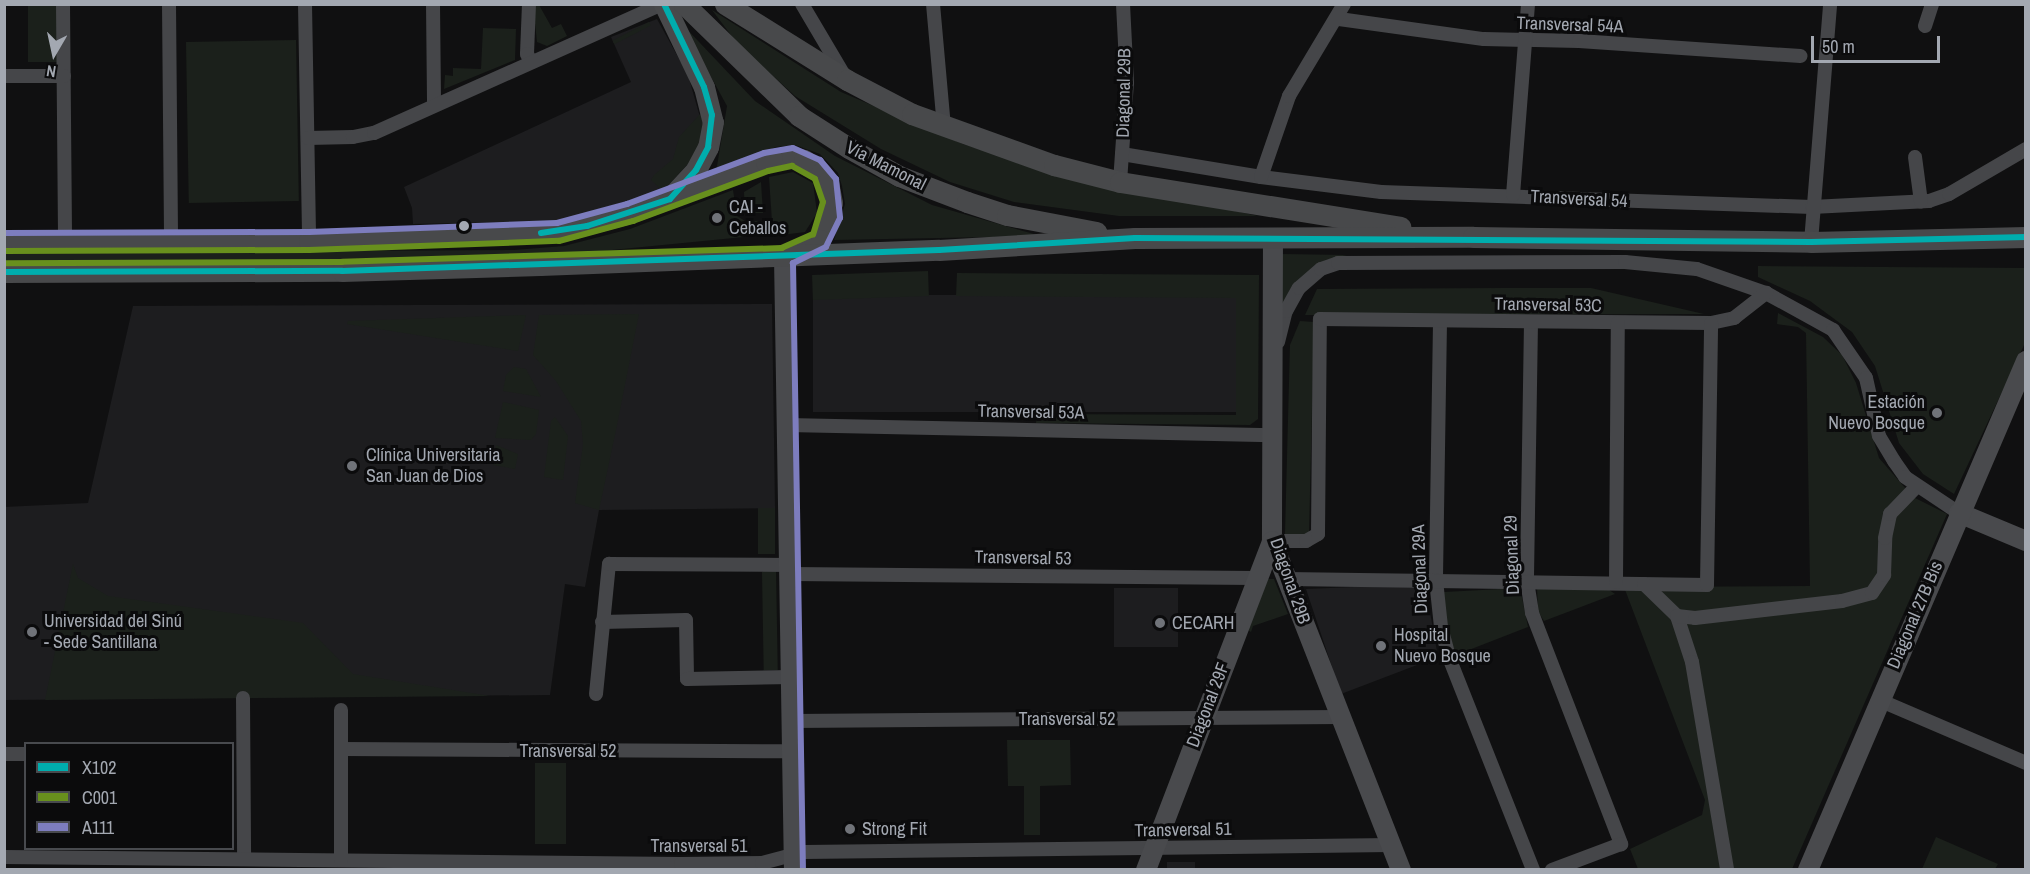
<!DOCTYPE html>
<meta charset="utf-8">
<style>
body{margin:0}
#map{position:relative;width:2030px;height:874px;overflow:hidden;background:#101011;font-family:"Archivo Narrow",sans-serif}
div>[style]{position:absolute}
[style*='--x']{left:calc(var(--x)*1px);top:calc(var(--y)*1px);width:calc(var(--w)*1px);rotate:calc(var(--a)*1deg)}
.built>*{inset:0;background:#1d1d1f;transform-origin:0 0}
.green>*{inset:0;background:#1b201b;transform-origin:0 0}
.street>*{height:14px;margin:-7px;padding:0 7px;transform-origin:7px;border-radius:7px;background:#454649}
.secondary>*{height:20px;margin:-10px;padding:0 10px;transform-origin:10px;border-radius:10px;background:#494a4d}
.primary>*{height:21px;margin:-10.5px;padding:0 10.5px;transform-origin:10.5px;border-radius:10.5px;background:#48494b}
.bus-1>*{height:6px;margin:-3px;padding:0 3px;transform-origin:3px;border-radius:3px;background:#00adad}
.bus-2>*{height:6px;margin:-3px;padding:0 3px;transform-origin:3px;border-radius:3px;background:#68901d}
.bus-3>*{height:6px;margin:-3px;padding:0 3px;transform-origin:3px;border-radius:3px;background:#7d7dbe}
.dots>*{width:16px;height:16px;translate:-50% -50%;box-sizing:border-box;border:3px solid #0b0b0c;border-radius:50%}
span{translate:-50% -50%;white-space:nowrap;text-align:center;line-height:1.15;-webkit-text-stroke:6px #0b0b0c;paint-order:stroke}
.street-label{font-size:18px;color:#a3a8b1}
.poi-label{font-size:18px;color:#a3a8b1}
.left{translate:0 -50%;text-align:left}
.right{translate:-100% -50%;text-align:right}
.frame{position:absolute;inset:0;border:6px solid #a3a8b1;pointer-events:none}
.legend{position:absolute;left:24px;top:742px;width:210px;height:108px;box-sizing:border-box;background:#0b0b0c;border:2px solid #484a4e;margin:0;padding:8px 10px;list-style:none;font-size:18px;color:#a3a8b1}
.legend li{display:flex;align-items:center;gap:12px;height:30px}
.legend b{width:30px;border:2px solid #484a4e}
.north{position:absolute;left:24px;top:24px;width:60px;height:60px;-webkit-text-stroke:4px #0b0b0c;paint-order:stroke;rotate:189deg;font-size:16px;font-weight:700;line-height:24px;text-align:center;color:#a3a8b1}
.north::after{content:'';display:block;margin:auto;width:21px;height:27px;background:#a3a8b1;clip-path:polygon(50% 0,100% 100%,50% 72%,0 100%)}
.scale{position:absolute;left:1811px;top:36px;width:129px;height:27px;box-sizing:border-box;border:3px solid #a3a8b1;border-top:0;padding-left:8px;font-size:18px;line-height:21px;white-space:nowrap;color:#a3a8b1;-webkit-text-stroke:4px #0b0b0c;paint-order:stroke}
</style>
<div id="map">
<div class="built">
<i style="clip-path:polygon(657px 19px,688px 75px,704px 131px,663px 191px,556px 221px,413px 224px,412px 208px,404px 187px,631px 82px,611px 37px)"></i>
<i style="left:813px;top:295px;width:424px;height:117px"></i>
<i style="clip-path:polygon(772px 304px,775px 508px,599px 510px,585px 587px,565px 584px,550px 695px,5px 700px,4px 507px,88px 503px,133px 306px)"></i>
<i style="clip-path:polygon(1425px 584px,1438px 657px,1341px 694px,1306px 589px)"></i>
<i style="left:1178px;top:588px;width:59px;height:64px;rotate:90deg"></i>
<i style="left:1167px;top:862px;width:28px;height:8px"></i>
</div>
<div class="green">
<i style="left:28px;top:5px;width:31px;height:57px"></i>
<i style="clip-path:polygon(533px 5px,539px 5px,552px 28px,561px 24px,567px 36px,547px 46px,537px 42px)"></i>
<i style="clip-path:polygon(712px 10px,841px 92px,963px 144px,1034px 167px,1258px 216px,1119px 216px,1014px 202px,950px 182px,881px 149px,795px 96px,737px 43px)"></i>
<i style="left:649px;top:22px;width:4px;height:41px;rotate:63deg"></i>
<i style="clip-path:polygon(682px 24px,755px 101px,835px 156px,932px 205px,1041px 236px,834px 240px,845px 204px,842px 186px,838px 173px,820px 154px,795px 145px,776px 147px,716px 172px,727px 106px)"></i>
<i style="clip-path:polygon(483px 28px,516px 29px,515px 60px,444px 89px,445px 75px,453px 76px,453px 68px,481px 69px)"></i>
<i style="left:296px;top:40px;width:161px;height:110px;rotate:89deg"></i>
<i style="clip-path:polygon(701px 113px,704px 131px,697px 154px,663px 191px,651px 180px,654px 175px,673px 159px,679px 137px)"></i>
<i style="clip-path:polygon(793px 172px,813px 183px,817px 213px,805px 232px,773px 236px,769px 177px)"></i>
<i style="clip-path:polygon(761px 182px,763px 213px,745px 213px,744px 192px)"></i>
<i style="clip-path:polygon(733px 190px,737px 216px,745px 221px,764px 221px,765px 235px,551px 256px,5px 264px,4px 253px,514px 250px,564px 246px,630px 229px)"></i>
<i style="clip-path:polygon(1281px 254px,1347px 255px,1326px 260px,1313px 268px,1280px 329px)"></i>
<i style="clip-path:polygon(1758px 266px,2025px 268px,2025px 343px,1954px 494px,1923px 474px,1899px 443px,1875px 366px,1852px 332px,1810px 301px,1758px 277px)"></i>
<i style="left:928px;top:271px;width:25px;height:116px;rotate:88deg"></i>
<i style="clip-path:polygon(957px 273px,1259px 275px,1258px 419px,1250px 425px,1036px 423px,1037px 414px,1236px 415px,1236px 298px,956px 296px)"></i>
<i style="clip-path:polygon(1502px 288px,1591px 288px,1704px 314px,1305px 315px,1317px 289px)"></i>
<i style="clip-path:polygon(1778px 313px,1823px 337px,1842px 355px,1856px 383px,1879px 458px,1913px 497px,1947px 514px,1792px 869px,1638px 869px,1630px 849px,1702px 815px,1705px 800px,1624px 587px,1810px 586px,1806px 333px,1798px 327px,1777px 324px)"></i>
<i style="clip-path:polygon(639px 314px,616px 430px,599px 510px,575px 503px,583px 444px,581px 421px,556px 381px,533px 355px,539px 315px)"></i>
<i style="clip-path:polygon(526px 315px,518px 351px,347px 324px,348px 321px)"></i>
<i style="clip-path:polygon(1300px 321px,1314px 322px,1309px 534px,1285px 534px,1290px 345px)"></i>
<i style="clip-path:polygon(514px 367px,526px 369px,541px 397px,503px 391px,506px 375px)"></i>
<i style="clip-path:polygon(503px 402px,539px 410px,536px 434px,531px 440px,495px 438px)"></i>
<i style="clip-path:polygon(555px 417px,568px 436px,563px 480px,544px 477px,551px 421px)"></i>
<i style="clip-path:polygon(496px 445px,518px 454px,515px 469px,493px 465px)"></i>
<i style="left:758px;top:508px;width:17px;height:46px"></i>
<i style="clip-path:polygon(73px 564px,78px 578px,108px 596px,303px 623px,353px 674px,490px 696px,45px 700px)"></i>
<i style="left:776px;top:571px;width:99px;height:14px;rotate:89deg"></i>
<i style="clip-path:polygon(1268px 579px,1274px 579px,1288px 614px,1253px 626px,1251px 632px,1248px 630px)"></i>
<i style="clip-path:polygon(1537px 587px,1605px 587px,1615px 594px,1544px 621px,1538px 611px)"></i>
<i style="clip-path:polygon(1520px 588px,1528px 627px,1456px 655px,1443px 617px,1444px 592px)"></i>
<i style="clip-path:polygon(1007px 740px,1070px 740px,1071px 785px,1040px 786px,1040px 835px,1024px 835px,1024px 786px,1008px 786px)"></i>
<i style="left:535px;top:763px;width:31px;height:81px"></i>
<i style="clip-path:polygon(1936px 837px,1998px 864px,1995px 869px,1922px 869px)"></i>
</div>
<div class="street">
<i style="--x:63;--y:4;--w:238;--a:89.5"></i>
<i style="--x:169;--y:4;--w:237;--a:89.5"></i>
<i style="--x:305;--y:4;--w:237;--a:89"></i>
<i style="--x:433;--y:4;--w:101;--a:89.4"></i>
<i style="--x:529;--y:4;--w:50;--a:92.3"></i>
<i style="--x:527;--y:54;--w:9;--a:63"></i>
<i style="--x:802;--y:4;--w:82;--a:59.4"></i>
<i style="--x:933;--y:4;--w:124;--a:84.9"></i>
<i style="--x:1339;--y:19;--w:146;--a:7.9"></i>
<i style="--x:1484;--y:39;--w:95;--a:1.2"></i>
<i style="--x:1579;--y:41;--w:222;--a:3.9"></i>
<i style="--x:1925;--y:26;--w:23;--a:-72"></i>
<i style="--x:4;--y:76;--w:60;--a:0"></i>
<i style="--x:308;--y:138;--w:45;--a:-1.3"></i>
<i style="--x:353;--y:137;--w:21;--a:-11"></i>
<i style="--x:374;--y:133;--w:316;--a:-24.1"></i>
<i style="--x:1122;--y:154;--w:141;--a:9.4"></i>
<i style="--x:1261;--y:177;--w:121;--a:7.1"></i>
<i style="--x:1381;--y:192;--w:431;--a:2"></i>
<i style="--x:1812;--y:207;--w:117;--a:-2.9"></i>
<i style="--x:1929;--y:201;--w:21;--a:-19"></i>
<i style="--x:1949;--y:194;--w:89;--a:-30.3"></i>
<i style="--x:1915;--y:157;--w:45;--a:82.4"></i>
<i style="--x:1261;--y:177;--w:86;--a:-70.9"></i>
<i style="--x:1289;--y:96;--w:107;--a:-59.1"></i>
<i style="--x:1120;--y:182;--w:99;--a:-86"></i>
<i style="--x:1127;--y:83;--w:79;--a:-92.9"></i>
<i style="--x:1513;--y:195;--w:192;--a:-85.5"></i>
<i style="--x:1811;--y:242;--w:239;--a:-85.4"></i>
<i style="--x:1440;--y:322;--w:258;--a:90.9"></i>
<i style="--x:1436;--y:580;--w:47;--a:83.9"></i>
<i style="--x:1441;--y:627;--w:34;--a:75"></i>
<i style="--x:1450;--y:660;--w:226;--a:68.4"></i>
<i style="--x:1531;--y:322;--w:259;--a:90.9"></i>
<i style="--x:1527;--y:581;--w:32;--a:81"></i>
<i style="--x:1532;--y:613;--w:248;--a:68.9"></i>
<i style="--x:1621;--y:844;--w:74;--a:159.4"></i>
<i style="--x:1278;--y:342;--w:32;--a:-76"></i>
<i style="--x:1286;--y:311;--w:26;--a:-61"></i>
<i style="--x:1299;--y:288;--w:29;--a:-41"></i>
<i style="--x:1321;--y:269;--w:18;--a:-19"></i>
<i style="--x:1338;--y:263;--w:287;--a:-0.2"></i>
<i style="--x:1625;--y:262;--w:72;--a:5.6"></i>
<i style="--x:1697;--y:269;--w:73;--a:19.2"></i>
<i style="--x:1766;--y:293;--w:77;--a:28.9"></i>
<i style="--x:1833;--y:330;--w:58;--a:55.5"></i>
<i style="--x:1866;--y:378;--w:59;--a:77.4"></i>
<i style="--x:1879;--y:436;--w:29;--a:59"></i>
<i style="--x:1894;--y:461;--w:19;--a:55"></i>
<i style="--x:1905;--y:477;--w:65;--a:33.7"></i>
<i style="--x:787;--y:425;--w:487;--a:1.2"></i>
<i style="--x:1272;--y:541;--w:34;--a:0"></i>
<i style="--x:1306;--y:541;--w:14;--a:-30"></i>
<i style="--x:1318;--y:534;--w:215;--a:-89.5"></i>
<i style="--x:1320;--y:319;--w:391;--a:0.6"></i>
<i style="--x:1711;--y:323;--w:24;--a:-12"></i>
<i style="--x:1734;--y:318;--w:41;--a:-38"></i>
<i style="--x:790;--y:574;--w:465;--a:0.5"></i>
<i style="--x:1286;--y:579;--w:421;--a:0.8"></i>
<i style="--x:1707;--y:585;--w:262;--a:-89.1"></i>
<i style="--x:1616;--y:582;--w:259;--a:-89.6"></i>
<i style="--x:1644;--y:584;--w:46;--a:44.1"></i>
<i style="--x:1677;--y:616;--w:48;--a:71.9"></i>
<i style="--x:1692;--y:662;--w:211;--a:80.4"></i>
<i style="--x:1677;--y:616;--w:18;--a:6"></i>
<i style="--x:1695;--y:618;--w:148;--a:-6.6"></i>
<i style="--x:1842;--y:601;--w:31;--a:-15"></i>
<i style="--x:1872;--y:593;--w:22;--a:-56"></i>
<i style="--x:1884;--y:575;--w:37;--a:-88"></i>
<i style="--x:1885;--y:538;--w:25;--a:-78"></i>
<i style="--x:1890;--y:514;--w:39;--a:-46"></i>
<i style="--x:602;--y:622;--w:84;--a:-1.4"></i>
<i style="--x:686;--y:620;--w:59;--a:89"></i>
<i style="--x:687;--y:679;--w:105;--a:-1.1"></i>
<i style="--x:596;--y:694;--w:131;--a:-84.3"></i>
<i style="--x:609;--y:564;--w:182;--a:0.3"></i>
<i style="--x:243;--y:698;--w:160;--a:89.6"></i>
<i style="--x:1879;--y:700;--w:160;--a:23.2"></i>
<i style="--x:793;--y:721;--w:548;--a:-0.42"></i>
<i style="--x:342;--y:749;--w:452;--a:0.3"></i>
<i style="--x:4;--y:754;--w:22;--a:0"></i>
<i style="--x:4;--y:857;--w:677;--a:0.59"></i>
<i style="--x:681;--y:864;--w:81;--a:-0.7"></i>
<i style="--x:762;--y:863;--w:43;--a:-14.7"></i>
<i style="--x:804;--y:852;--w:587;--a:-0.68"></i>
<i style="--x:341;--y:860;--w:150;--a:-90"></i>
</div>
<div class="secondary">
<i style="--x:1273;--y:239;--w:302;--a:90.2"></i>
<i style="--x:1272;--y:541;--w:353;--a:68.6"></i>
<i style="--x:784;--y:257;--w:613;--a:89.07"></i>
<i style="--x:1959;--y:513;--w:73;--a:22.7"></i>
<i style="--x:1146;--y:870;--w:352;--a:-69"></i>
<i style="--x:1808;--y:870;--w:554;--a:-66.81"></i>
</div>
<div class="primary">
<i style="--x:664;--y:4;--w:92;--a:64.3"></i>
<i style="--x:704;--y:87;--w:36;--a:76"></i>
<i style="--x:713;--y:122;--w:25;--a:101"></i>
<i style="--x:708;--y:147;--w:26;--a:118"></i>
<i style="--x:696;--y:170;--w:35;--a:133"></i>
<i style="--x:684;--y:4;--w:161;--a:44.2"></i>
<i style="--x:799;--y:116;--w:59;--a:32.6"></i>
<i style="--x:849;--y:148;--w:57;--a:29.2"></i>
<i style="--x:899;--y:176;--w:73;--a:20.9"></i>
<i style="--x:967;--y:202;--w:42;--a:18"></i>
<i style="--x:1007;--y:215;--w:91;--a:10.8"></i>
<i style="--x:725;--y:4;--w:144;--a:31.9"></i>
<i style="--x:847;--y:80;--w:73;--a:27.6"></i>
<i style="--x:912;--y:114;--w:151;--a:19.8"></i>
<i style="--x:1054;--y:165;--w:68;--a:14.4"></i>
<i style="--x:1120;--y:182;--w:284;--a:9.1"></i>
<i style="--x:4;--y:242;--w:305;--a:-0.2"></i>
<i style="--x:309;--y:241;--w:249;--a:-2.1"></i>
<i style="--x:558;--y:232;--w:74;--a:-14.8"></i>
<i style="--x:630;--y:213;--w:145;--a:-20.6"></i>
<i style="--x:766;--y:162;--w:26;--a:-11"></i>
<i style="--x:792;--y:157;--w:12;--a:14"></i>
<i style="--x:804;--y:160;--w:21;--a:37"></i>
<i style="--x:821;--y:173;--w:11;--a:52"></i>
<i style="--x:828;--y:182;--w:21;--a:79"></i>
<i style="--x:832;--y:203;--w:39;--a:108"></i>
<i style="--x:820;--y:240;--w:29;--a:153"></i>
<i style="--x:4;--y:272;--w:338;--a:-0.2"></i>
<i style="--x:342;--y:271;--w:198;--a:-1.7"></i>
<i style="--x:540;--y:265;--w:399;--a:-2.2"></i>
<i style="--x:939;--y:250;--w:196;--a:-3.5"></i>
<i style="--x:1135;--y:238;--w:338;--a:-0.2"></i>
<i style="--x:1473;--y:237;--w:338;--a:0.8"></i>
<i style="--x:1811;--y:242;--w:215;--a:-1.3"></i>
</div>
<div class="bus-1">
<i style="--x:541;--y:233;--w:47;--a:-8.7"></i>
<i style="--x:587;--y:226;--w:87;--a:-18"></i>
<i style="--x:670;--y:199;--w:39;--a:-48"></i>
<i style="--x:696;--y:170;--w:26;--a:-62"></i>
<i style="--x:708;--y:147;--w:32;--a:-83"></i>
<i style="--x:712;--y:115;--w:29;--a:-106"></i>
<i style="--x:704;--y:87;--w:92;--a:-115.7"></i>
<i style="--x:4;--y:272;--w:338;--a:-0.2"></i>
<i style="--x:342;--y:271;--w:597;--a:-2.01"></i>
<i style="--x:939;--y:250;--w:196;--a:-3.5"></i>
<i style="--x:1135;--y:238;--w:676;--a:0.34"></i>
<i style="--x:1811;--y:242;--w:215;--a:-1.3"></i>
</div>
<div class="bus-2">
<i style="--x:4;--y:251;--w:305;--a:-0.2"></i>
<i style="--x:309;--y:250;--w:250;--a:-2.1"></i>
<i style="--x:559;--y:241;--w:77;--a:-15.1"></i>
<i style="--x:633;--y:221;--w:144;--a:-20.3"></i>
<i style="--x:768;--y:171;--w:25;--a:-12"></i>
<i style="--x:792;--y:166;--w:26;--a:29"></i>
<i style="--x:815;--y:179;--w:24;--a:71"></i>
<i style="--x:823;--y:202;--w:34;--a:107"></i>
<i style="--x:813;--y:234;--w:34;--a:156"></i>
<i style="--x:782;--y:248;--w:440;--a:178.2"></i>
<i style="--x:342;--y:262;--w:338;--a:179.8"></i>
</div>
<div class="bus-3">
<i style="--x:4;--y:233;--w:305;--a:-0.2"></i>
<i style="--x:309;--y:232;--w:248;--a:-2.1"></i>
<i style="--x:557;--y:223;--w:73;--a:-15.2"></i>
<i style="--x:627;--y:204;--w:146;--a:-20.4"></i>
<i style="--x:764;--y:153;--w:29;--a:-10"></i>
<i style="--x:793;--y:148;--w:30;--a:24"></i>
<i style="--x:820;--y:160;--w:25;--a:50"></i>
<i style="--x:836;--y:179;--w:39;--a:84"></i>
<i style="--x:840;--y:218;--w:32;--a:116"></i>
<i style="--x:826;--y:247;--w:37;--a:154"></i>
<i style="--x:793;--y:263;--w:607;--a:89.06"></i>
</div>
<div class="dots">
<i style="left:717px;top:218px;background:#707379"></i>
<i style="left:464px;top:226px;background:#a3a8b1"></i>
<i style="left:1937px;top:413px;background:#707379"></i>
<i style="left:352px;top:466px;background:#707379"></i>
<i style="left:1160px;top:623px;background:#707379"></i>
<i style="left:32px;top:632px;background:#707379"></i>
<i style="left:1381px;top:646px;background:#707379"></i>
<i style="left:850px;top:829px;background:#707379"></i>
</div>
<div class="street-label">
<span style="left:1570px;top:25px;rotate:2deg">Transversal 54A</span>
<span style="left:1124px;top:93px;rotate:-89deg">Diagonal 29B</span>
<span style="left:886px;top:166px;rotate:27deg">Vía Mamonal</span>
<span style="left:1579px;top:199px;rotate:3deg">Transversal 54</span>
<span style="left:1548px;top:305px;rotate:1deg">Transversal 53C</span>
<span style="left:1031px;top:412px;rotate:1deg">Transversal 53A</span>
<span style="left:1512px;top:555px;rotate:-92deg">Diagonal 29</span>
<span style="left:1023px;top:558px;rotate:1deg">Transversal 53</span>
<span style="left:1420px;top:569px;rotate:-92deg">Diagonal 29A</span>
<span style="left:1290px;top:581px;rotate:71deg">Diagonal 29B</span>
<span style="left:1915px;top:615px;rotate:-67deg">Diagonal 27B Bis</span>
<span style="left:1208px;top:705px;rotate:-69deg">Diagonal 29F</span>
<span style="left:1067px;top:719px">Transversal 52</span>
<span style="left:568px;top:751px">Transversal 52</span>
<span style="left:1183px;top:830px;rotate:-1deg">Transversal 51</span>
<span style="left:699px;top:846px">Transversal 51</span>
</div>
<div class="poi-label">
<span class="left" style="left:729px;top:218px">CAI -<br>Ceballos</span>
<span class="right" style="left:1925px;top:413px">Estación<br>Nuevo Bosque</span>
<span class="left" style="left:366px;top:466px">Clínica Universitaria<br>San Juan de Dios</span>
<span class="left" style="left:44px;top:632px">Universidad del Sinú<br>- Sede Santillana</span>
<span class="left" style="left:1172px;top:623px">CECARH</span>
<span class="left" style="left:1394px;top:646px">Hospital<br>Nuevo Bosque</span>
<span class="left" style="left:862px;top:829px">Strong Fit</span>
</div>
<div class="frame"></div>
<ul class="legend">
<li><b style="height:8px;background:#00adad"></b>X102</li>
<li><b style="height:8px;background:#68901d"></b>C001</li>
<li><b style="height:8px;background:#7d7dbe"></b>A111</li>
</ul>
<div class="north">N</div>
<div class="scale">50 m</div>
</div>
